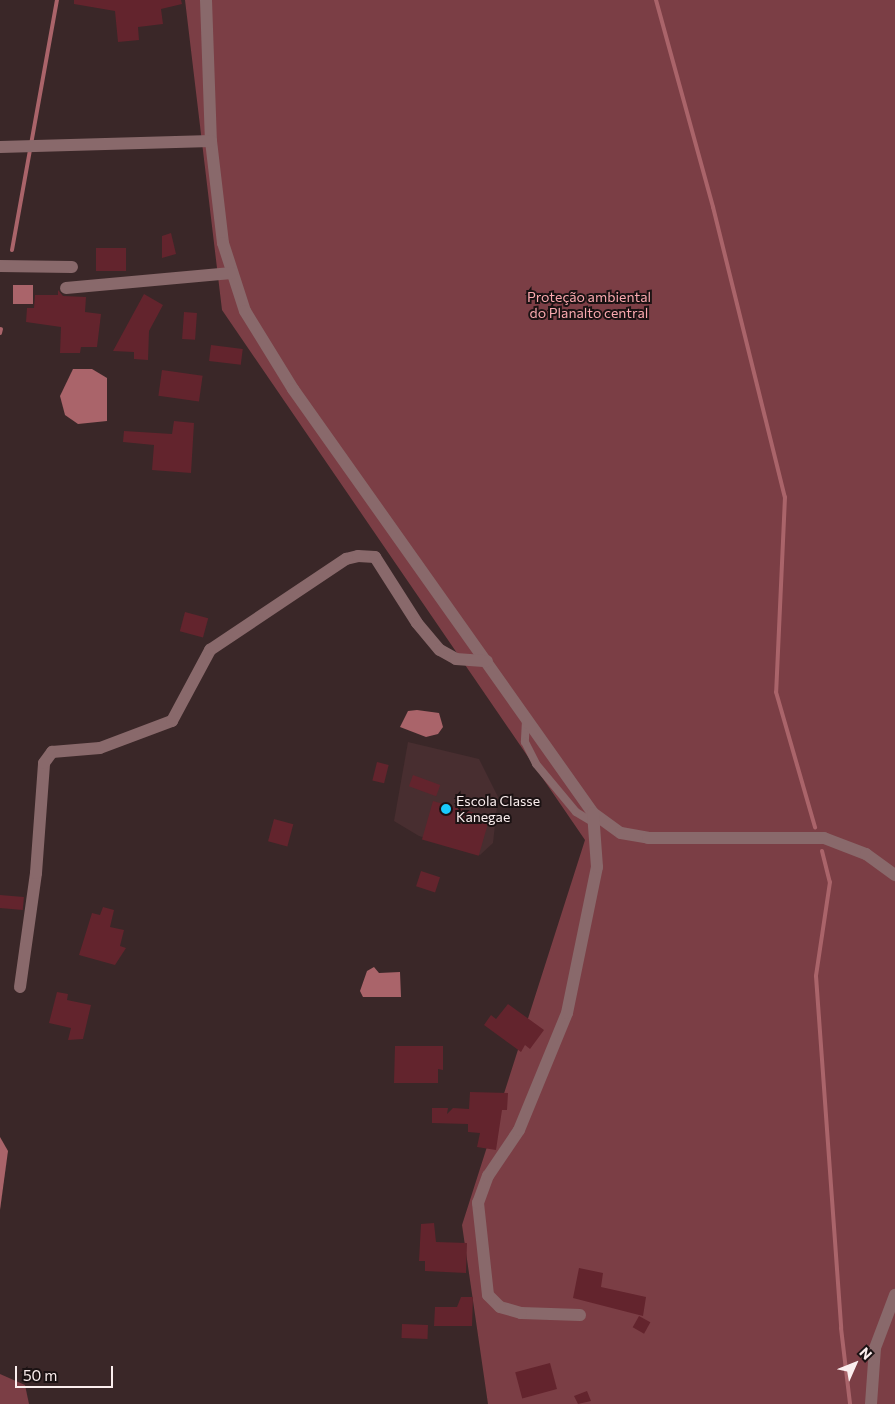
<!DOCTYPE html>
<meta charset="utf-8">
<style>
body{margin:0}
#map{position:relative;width:895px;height:1404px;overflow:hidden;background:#3a2728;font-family:Commissioner,sans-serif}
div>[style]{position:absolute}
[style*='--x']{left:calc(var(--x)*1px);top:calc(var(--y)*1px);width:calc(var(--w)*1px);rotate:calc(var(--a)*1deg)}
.built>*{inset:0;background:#482e30}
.green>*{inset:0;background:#7b3e45}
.water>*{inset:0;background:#aa646a;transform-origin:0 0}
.stream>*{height:4px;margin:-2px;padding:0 2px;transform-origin:2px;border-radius:2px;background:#aa646a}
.building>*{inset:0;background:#63242d;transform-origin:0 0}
.lane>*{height:8px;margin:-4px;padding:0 4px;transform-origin:4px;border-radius:4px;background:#89696b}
.street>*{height:12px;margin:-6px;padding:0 6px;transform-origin:6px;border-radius:6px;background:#89696b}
.dots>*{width:14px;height:14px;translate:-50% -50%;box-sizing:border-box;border:2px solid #1b1213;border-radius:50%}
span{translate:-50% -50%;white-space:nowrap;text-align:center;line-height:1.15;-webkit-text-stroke:4px #1b1213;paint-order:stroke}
.park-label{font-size:14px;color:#faa9af}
.poi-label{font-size:14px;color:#fbeeee}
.left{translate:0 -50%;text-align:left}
.north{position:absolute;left:830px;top:1339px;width:50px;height:50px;-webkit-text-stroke:4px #1b1213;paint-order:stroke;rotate:46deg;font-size:14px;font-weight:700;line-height:20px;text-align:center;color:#fbeeee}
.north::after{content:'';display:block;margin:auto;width:18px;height:22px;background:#fbeeee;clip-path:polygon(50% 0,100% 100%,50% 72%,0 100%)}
.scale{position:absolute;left:15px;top:1366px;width:98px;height:22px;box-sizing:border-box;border:2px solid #fbeeee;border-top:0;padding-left:6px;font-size:15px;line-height:18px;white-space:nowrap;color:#fbeeee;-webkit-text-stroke:4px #1b1213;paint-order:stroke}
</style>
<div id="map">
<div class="built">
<i style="clip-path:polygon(408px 742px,479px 759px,498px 797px,493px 843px,480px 855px,419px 836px,394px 821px)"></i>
</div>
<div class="green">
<i style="clip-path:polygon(185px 0,895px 0,895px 1404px,488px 1404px,462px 1225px,585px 840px,222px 310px)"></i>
<i style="clip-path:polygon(0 1374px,25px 1385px,29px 1404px,0 1404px)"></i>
</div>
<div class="water">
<i style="left:13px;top:285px;width:20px;height:19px"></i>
<i style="clip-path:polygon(73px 369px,92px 369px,107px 378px,107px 421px,78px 424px,65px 415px,60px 396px)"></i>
<i style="clip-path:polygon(417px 710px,439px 713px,443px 727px,438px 734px,426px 737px,400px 727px,408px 711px)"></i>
<i style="clip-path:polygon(374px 967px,379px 973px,400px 972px,401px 997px,363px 997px,360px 991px,367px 971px)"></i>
<i style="clip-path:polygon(0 1137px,8px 1151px,0 1210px)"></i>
</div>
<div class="stream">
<i style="--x:656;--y:0;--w:215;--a:74.6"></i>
<i style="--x:713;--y:207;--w:299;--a:76.1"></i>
<i style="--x:785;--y:497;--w:195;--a:92.6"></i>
<i style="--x:776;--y:692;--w:141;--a:73.9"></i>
<i style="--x:12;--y:250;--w:254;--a:-79.8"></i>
<i style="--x:0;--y:333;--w:4;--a:-76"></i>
<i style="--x:822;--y:851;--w:32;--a:76"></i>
<i style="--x:830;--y:882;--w:95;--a:98.5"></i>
<i style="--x:816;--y:976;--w:353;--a:85.9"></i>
<i style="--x:841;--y:1328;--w:77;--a:83.2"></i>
</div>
<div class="building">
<i style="clip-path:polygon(74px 0,181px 0,182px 4px,161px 9px,163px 24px,138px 27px,139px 40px,118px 42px,115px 11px,74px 4px)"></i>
<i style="clip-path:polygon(171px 233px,176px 254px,162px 258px,162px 236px)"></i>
<i style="left:96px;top:248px;width:30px;height:23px"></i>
<i style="clip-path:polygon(58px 290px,63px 296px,86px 297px,85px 312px,101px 314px,97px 347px,81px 347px,80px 353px,60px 353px,61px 327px,26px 322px,27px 308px,34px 308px,35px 295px,58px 295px)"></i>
<i style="clip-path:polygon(144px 294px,163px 305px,149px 331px,148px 360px,134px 359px,134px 352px,113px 351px)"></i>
<i style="left:184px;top:312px;width:13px;height:27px;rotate:4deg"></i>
<i style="left:211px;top:345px;width:32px;height:16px;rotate:7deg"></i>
<i style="left:162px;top:370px;width:41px;height:26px;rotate:8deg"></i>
<i style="clip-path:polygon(174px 421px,194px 423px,191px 473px,152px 470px,154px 445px,123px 442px,124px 431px,172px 434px)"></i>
<i style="left:185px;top:612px;width:24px;height:20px;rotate:15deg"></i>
<i style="left:377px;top:762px;width:12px;height:19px;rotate:14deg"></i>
<i style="left:413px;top:775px;width:29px;height:12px;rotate:20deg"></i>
<i style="left:433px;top:801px;width:59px;height:40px;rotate:16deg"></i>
<i style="left:274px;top:819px;width:20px;height:23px;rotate:15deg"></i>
<i style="left:421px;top:871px;width:20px;height:16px;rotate:18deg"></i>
<i style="left:0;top:895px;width:24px;height:13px;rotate:5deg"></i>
<i style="clip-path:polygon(103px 907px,114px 910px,110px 927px,124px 930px,120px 946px,126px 948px,115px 965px,79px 955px,92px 913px,100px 915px)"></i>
<i style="clip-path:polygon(57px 992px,68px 994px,67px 1000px,91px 1005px,83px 1039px,68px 1040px,71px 1028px,49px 1023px)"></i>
<i style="clip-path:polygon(508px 1004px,544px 1030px,530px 1049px,525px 1045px,521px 1052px,484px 1025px,491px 1015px,496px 1019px)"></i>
<i style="clip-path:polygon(395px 1046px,443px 1046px,443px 1070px,438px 1069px,438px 1083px,394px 1083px)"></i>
<i style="clip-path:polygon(470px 1092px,508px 1093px,507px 1110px,502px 1110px,496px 1150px,477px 1147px,480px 1133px,468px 1132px,468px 1124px,432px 1123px,432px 1108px,448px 1108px,447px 1114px,453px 1108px,469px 1109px)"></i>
<i style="clip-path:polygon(434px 1223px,436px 1242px,467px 1243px,466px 1273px,425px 1271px,425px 1261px,419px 1261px,421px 1224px)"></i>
<i style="clip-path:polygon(579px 1268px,603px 1273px,601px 1287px,646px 1297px,643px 1316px,573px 1298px)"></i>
<i style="clip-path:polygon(461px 1297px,473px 1297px,472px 1326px,434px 1326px,435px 1307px,457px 1307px)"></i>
<i style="left:639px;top:1316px;width:13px;height:13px;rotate:29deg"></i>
<i style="left:402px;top:1324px;width:26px;height:14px;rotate:2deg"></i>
<i style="left:550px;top:1363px;width:27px;height:36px;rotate:75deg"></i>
<i style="clip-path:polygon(587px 1391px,591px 1401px,578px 1404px,574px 1396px)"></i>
</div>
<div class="lane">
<i style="--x:526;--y:720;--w:22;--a:93"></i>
<i style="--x:525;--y:742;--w:25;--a:63"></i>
<i style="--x:536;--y:764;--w:62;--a:50.2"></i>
<i style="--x:576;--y:812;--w:21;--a:31"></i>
</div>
<div class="street">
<i style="--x:206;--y:0;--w:141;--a:88"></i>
<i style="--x:211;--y:141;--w:103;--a:83.3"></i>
<i style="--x:223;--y:243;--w:71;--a:72.1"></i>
<i style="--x:245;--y:311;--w:92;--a:58.4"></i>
<i style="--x:293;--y:389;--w:519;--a:54.72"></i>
<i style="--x:593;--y:813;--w:34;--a:36"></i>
<i style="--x:621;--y:833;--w:27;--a:10"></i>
<i style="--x:648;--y:838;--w:176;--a:0"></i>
<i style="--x:824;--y:838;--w:45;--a:20.9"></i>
<i style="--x:866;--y:854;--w:36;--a:36"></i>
<i style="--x:0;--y:147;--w:211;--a:-1.6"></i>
<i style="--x:0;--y:266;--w:72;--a:0.8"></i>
<i style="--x:66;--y:288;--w:166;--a:-5.2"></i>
<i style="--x:20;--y:987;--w:115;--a:-82"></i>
<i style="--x:36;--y:873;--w:110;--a:-85.8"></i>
<i style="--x:44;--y:763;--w:14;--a:-54"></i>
<i style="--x:52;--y:752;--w:48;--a:-4.8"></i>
<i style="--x:100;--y:748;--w:77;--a:-20.6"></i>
<i style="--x:172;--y:721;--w:81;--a:-61.8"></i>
<i style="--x:210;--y:650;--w:164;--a:-33.8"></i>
<i style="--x:346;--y:559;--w:12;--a:-14"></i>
<i style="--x:358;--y:556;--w:17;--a:3"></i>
<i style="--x:375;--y:557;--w:78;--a:57.5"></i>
<i style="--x:417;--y:623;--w:35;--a:50"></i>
<i style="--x:440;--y:650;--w:18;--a:29"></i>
<i style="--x:456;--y:659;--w:31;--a:4"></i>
<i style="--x:580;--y:1315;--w:59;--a:-178.1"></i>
<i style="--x:521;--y:1313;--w:22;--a:-164"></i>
<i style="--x:500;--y:1307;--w:17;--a:-135"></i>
<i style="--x:488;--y:1295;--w:93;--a:-96.2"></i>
<i style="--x:478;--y:1203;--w:29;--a:-70"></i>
<i style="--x:488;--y:1176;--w:55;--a:-56"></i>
<i style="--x:519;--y:1130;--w:126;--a:-67.7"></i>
<i style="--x:567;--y:1013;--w:149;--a:-78.4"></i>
<i style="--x:597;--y:867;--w:54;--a:-94.2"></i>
<i style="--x:871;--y:1404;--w:56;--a:-85.9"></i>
<i style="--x:875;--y:1348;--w:57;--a:-69.3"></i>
</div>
<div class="dots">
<i style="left:446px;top:809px;background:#19cafc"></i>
</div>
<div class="park-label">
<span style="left:589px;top:305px">Proteção ambiental<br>do Planalto central</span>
</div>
<div class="poi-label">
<span class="left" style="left:456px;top:809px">Escola Classe<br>Kanegae</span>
</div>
<div class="north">N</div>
<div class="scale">50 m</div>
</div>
